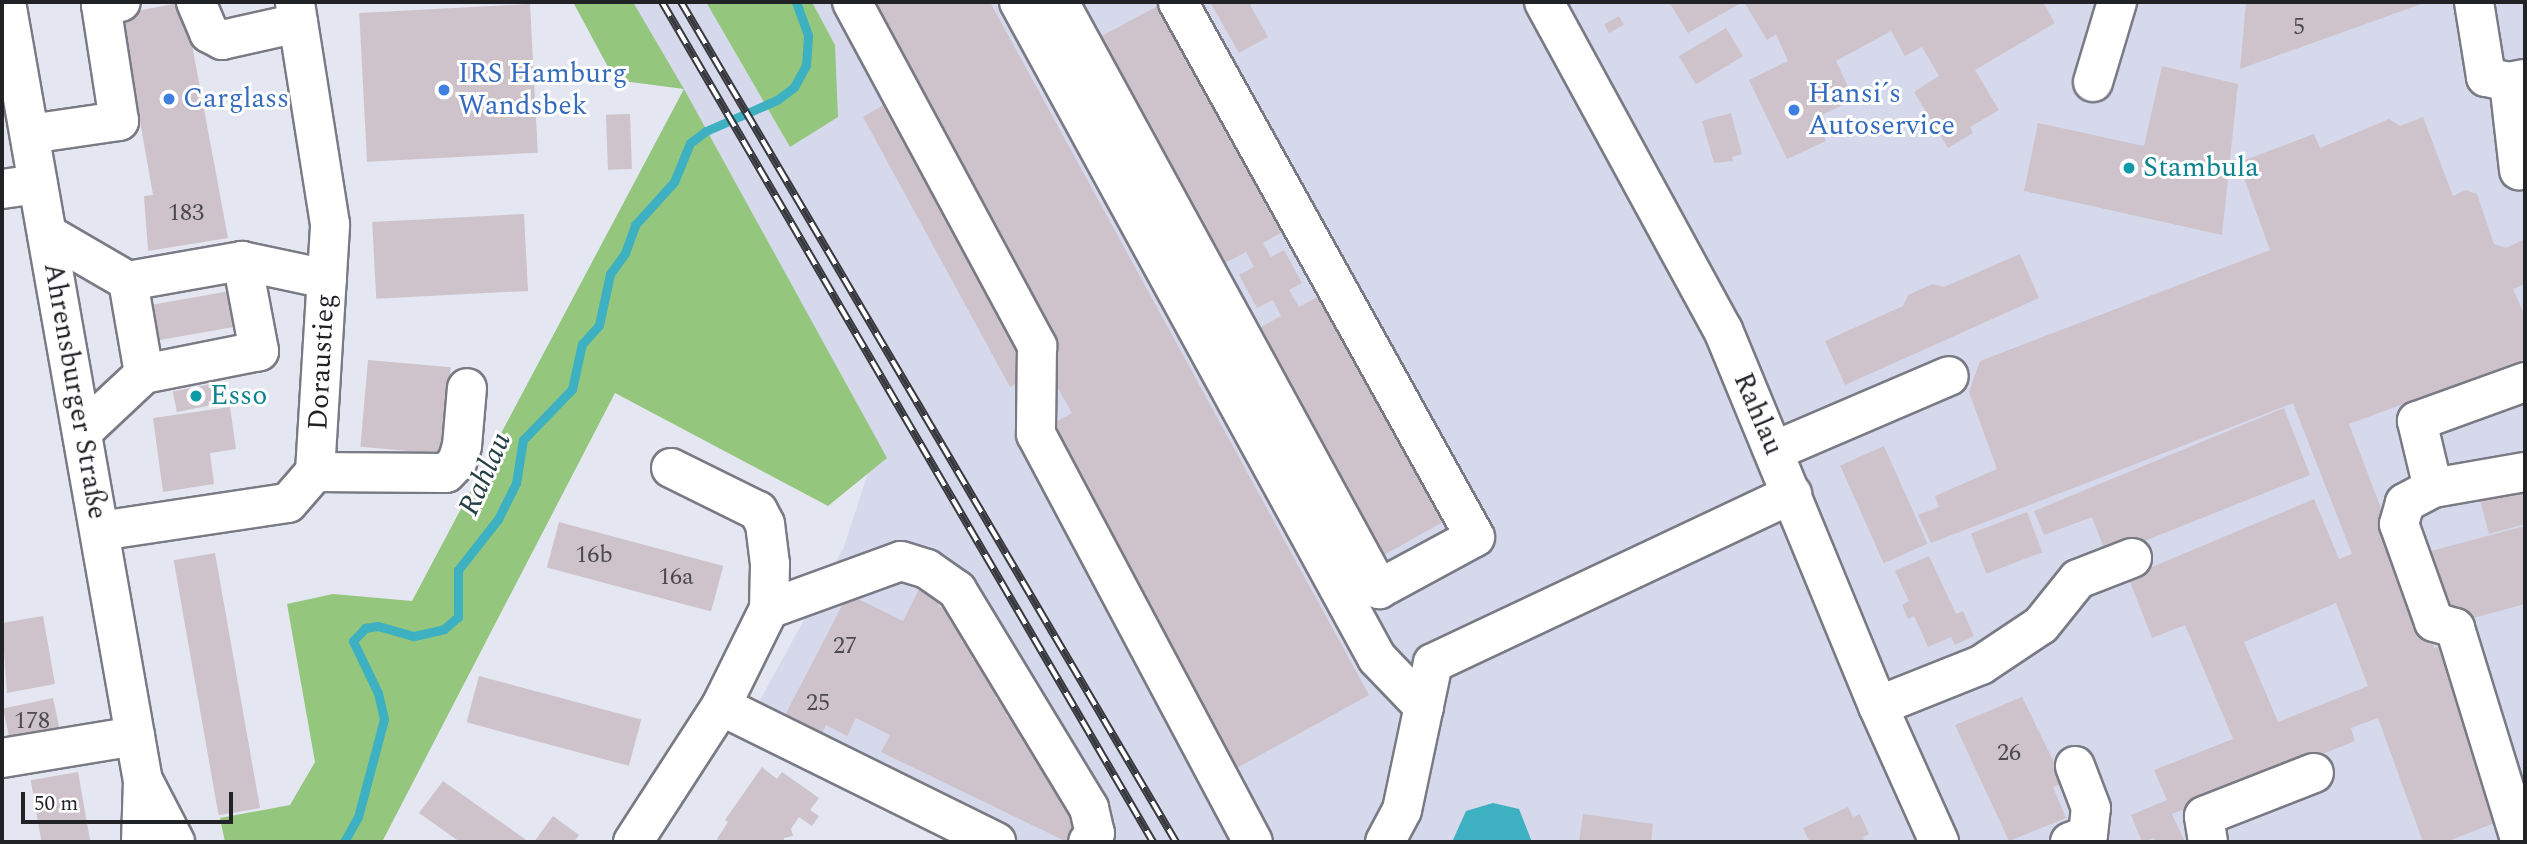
<!DOCTYPE html>
<meta charset="utf-8">
<style>
body{margin:0}
#map{position:relative;width:2527px;height:844px;overflow:hidden;background:#e4e6f1;font-family:Spectral,serif}
div>[style]{position:absolute}
[style*='--x']{left:calc(var(--x)*1px);top:calc(var(--y)*1px);width:calc(var(--w)*1px);rotate:calc(var(--a)*1deg)}
.built>*{inset:0;background:#d6d9eb}
.green>*{inset:0;background:#94c67e}
.water>*{inset:0;background:#3db0c1}
.stream>*{height:9px;margin:-4.5px;padding:0 4.5px;transform-origin:4.5px;border-radius:4.5px;background:#3db0c1}
.building>*{inset:0;background:#cec3ca;transform-origin:0 0}
.roads{filter:drop-shadow(2px 0 #797a84) drop-shadow(-2px 0 #797a84) drop-shadow(0 2px #797a84) drop-shadow(0 -2px #797a84)}
.minor>*{height:38px;margin:-19px;padding:0 19px;transform-origin:19px;border-radius:19px;background:#fff}
.major>*{height:38px;margin:-19px;padding:0 19px;transform-origin:19px;border-radius:19px;background:#fff}
.rail>*{height:8px;margin-top:-4px;transform-origin:0;background:repeating-linear-gradient(90deg,#fff 0 16px,#38393e 0 32px);box-sizing:border-box;border-block:2px solid #38393e}
.dots>*{width:19px;height:19px;translate:-50% -50%;box-sizing:border-box;border:4px solid #fff;border-radius:50%}
span{translate:-50% -50%;white-space:nowrap;text-align:center;line-height:1.15;-webkit-text-stroke:6px #fff;paint-order:stroke}
.number-label{font-size:24px;color:#4c4a4f}
.number-label span{-webkit-text-stroke-width:0}
.shop-label{font-size:28px;color:#366cbe}
.left{translate:0 -50%;text-align:left}
.culture-label{font-size:28px;color:#0d838f}
.street-label{font-size:28px;color:#212226}
.water-label{font-size:30px;color:#263f44;font-style:italic}
.frame{position:absolute;inset:0;border:4px solid #212226;pointer-events:none}
.scale{position:absolute;left:21px;top:792px;width:212px;height:32px;box-sizing:border-box;border:4px solid #212226;border-top:0;padding-left:9px;font-size:21px;line-height:24px;white-space:nowrap;color:#212226;-webkit-text-stroke:5px #fff;paint-order:stroke}
</style>
<div id="map">
<div class="built">
<i style="clip-path:polygon(633px 2px,706px 2px,790px 147px,835px 45px,812px 2px,2525px 2px,2525px 842px,1118px 842px,1115px 837px,1108px 842px,966px 842px,748px 722px,844px 547px,878px 442px)"></i>
</div>
<div class="green">
<i style="clip-path:polygon(573px 2px,633px 2px,684px 89px,887px 458px,828px 506px,615px 393px,382px 842px,225px 842px,220px 818px,290px 805px,315px 762px,287px 604px,333px 594px,412px 601px,684px 89px,615px 80px)"></i>
<i style="clip-path:polygon(706px 2px,812px 2px,835px 45px,838px 117px,790px 147px)"></i>
</div>
<div class="water">
<i style="clip-path:polygon(1493px 803px,1519px 809px,1532px 842px,1452px 842px,1466px 811px)"></i>
</div>
<div class="stream">
<i style="--x:344;--y:842;--w:29;--a:-61"></i>
<i style="--x:358;--y:817;--w:101;--a:-75.1"></i>
<i style="--x:384;--y:719;--w:27;--a:-103"></i>
<i style="--x:378;--y:693;--w:58;--a:-115.7"></i>
<i style="--x:353;--y:641;--w:18;--a:-47"></i>
<i style="--x:365;--y:628;--w:13;--a:-9"></i>
<i style="--x:378;--y:626;--w:37;--a:16"></i>
<i style="--x:414;--y:636;--w:31;--a:-13"></i>
<i style="--x:444;--y:629;--w:18;--a:-41"></i>
<i style="--x:458;--y:617;--w:47;--a:-90"></i>
<i style="--x:458;--y:570;--w:65;--a:-51.9"></i>
<i style="--x:498;--y:519;--w:40;--a:-63.4"></i>
<i style="--x:516;--y:483;--w:44;--a:-80.8"></i>
<i style="--x:523;--y:440;--w:71;--a:-46.1"></i>
<i style="--x:572;--y:389;--w:46;--a:-77.5"></i>
<i style="--x:582;--y:344;--w:25;--a:-48"></i>
<i style="--x:599;--y:325;--w:52;--a:-77.8"></i>
<i style="--x:610;--y:274;--w:26;--a:-54"></i>
<i style="--x:625;--y:253;--w:30;--a:-70"></i>
<i style="--x:635;--y:225;--w:58;--a:-47.8"></i>
<i style="--x:674;--y:182;--w:42;--a:-67.7"></i>
<i style="--x:690;--y:143;--w:20;--a:-37"></i>
<i style="--x:706;--y:131;--w:77;--a:-23.6"></i>
<i style="--x:777;--y:100;--w:21;--a:-37"></i>
<i style="--x:794;--y:87;--w:25;--a:-61"></i>
<i style="--x:806;--y:65;--w:30;--a:-86"></i>
<i style="--x:808;--y:35;--w:35;--a:-110"></i>
</div>
<div class="building">
<i style="clip-path:polygon(184px 2px,228px 238px,148px 251px,144px 196px,153px 195px,121px 14px)"></i>
<i style="clip-path:polygon(847px 2px,990px 2px,1369px 695px,1226px 774px,1039px 431px,1072px 413px,1046px 367px,1010px 387px,863px 117px,899px 96px)"></i>
<i style="clip-path:polygon(1210px 2px,1255px 2px,1250px 5px,1268px 37px,1239px 53px)"></i>
<i style="clip-path:polygon(1669px 2px,1743px 2px,1688px 33px)"></i>
<i style="clip-path:polygon(1744px 2px,2043px 2px,2055px 23px,1975px 70px,1999px 110px,1970px 127px,1973px 133px,1948px 148px,1914px 92px,1939px 76px,1922px 47px,1905px 56px,1891px 31px,1836px 61px,1854px 100px,1815px 118px,1826px 141px,1787px 159px,1749px 80px,1788px 61px,1776px 34px,1767px 40px)"></i>
<i style="clip-path:polygon(2246px 2px,2427px 2px,2240px 69px)"></i>
<i style="clip-path:polygon(1163px 3px,1286px 230px,1263px 243px,1271px 257px,1284px 250px,1302px 283px,1289px 290px,1299px 307px,1321px 295px,1443px 522px,1382px 556px,1259px 328px,1281px 316px,1273px 300px,1257px 308px,1239px 275px,1254px 267px,1246px 252px,1223px 264px,1100px 37px)"></i>
<i style="left:530px;top:4px;width:149px;height:171px;rotate:87deg"></i>
<i style="left:1619px;top:16px;width:10px;height:17px;rotate:61deg"></i>
<i style="left:1726px;top:28px;width:33px;height:55px;rotate:59deg"></i>
<i style="clip-path:polygon(2162px 66px,2238px 84px,2222px 235px,2024px 191px,2038px 123px,2144px 146px)"></i>
<i style="clip-path:polygon(1731px 113px,1742px 154px,1732px 157px,1733px 161px,1714px 163px,1702px 121px)"></i>
<i style="left:630px;top:114px;width:55px;height:24px;rotate:88deg"></i>
<i style="clip-path:polygon(evenodd,2423px 117px,2453px 196px,2466px 190px,2477px 194px,2494px 244px,2506px 248px,2525px 239px,2525px 284px,2513px 289px,2525px 316px,2525px 359px,2349px 424px,2434px 648px,2440px 646px,2502px 820px,2446px 842px,2423px 842px,2378px 718px,2351px 728px,2355px 741px,2172px 814px,2185px 842px,2156px 842px,2154px 838px,2142px 842px,2131px 815px,2167px 800px,2154px 770px,2233px 739px,2185px 625px,2152px 638px,2128px 577px,2314px 499px,2339px 559px,2352px 554px,2293px 403px,1931px 543px,1918px 515px,1939px 507px,1935px 496px,1997px 469px,1969px 392px,1980px 361px,2270px 250px,2242px 173px,2245px 160px,2314px 134px,2320px 148px,2389px 119px,2400px 126px,2423px 117px,2336px 603px,2368px 686px,2278px 722px,2244px 642px,2336px 603px)"></i>
<i style="left:524px;top:214px;width:77px;height:152px;rotate:87deg"></i>
<i style="clip-path:polygon(2020px 254px,2039px 298px,1845px 385px,1825px 341px,1903px 306px,1908px 295px,1932px 284px,1944px 287px)"></i>
<i style="left:230px;top:291px;width:36px;height:89px;rotate:80deg"></i>
<i style="left:368px;top:360px;width:83px;height:87px;rotate:5deg"></i>
<i style="left:216px;top:383px;width:21px;height:44px;rotate:79deg"></i>
<i style="clip-path:polygon(230px 407px,236px 449px,210px 453px,214px 484px,163px 492px,153px 418px)"></i>
<i style="clip-path:polygon(2284px 408px,2310px 475px,2107px 556px,2092px 517px,2044px 535px,2034px 511px)"></i>
<i style="left:1884px;top:446px;width:107px;height:48px;rotate:66deg"></i>
<i style="clip-path:polygon(2525px 488px,2525px 524px,2489px 534px,2480px 500px)"></i>
<i style="left:2027px;top:512px;width:43px;height:60px;rotate:69deg"></i>
<i style="left:559px;top:522px;width:170px;height:47px;rotate:15deg"></i>
<i style="clip-path:polygon(2525px 526px,2525px 604px,2451px 624px,2431px 551px)"></i>
<i style="left:215px;top:553px;width:259px;height:42px;rotate:80deg"></i>
<i style="clip-path:polygon(1929px 556px,1956px 614px,1963px 611px,1974px 636px,1955px 645px,1951px 637px,1928px 647px,1914px 616px,1908px 619px,1902px 605px,1909px 601px,1895px 571px)"></i>
<i style="clip-path:polygon(922px 583px,943px 594px,938px 606px,954px 613px,950px 622px,966px 630px,961px 641px,977px 649px,972px 659px,989px 668px,984px 678px,1000px 687px,995px 698px,1011px 706px,1006px 716px,1024px 725px,1019px 735px,1035px 743px,1030px 753px,1046px 760px,1041px 771px,1057px 779px,1052px 788px,1069px 797px,1064px 808px,1080px 816px,1067px 842px,881px 752px,890px 735px,856px 718px,847px 736px,826px 725px,818px 741px,781px 723px,848px 594px,903px 621px)"></i>
<i style="clip-path:polygon(43px 616px,55px 684px,7px 693px,2px 623px)"></i>
<i style="left:479px;top:676px;width:168px;height:48px;rotate:15deg"></i>
<i style="clip-path:polygon(2022px 697px,2064px 783px,2053px 787px,2066px 818px,2009px 841px,1955px 725px)"></i>
<i style="left:53px;top:698px;width:40px;height:51px;rotate:78deg"></i>
<i style="clip-path:polygon(762px 767px,777px 779px,782px 772px,819px 798px,810px 810px,819px 816px,812px 826px,799px 817px,791px 829px,793px 836px,784px 838px,784px 842px,721px 842px,717px 839px,728px 822px,725px 820px)"></i>
<i style="left:78px;top:772px;width:71px;height:48px;rotate:80deg"></i>
<i style="clip-path:polygon(443px 781px,529px 842px,460px 842px,419px 813px)"></i>
<i style="clip-path:polygon(1848px 807px,1853px 817px,1860px 814px,1869px 834px,1863px 837px,1865px 842px,1810px 842px,1803px 828px)"></i>
<i style="clip-path:polygon(1583px 814px,1653px 824px,1651px 842px,1579px 842px)"></i>
<i style="clip-path:polygon(553px 816px,579px 835px,574px 842px,534px 842px)"></i>
</div>
<div class="roads">
<div class="minor">
<i style="--x:196;--y:2;--w:34;--a:67"></i>
<i style="--x:209;--y:33;--w:15;--a:28"></i>
<i style="--x:222;--y:40;--w:78;--a:-12.6"></i>
<i style="--x:852;--y:2;--w:391;--a:61.7"></i>
<i style="--x:1037;--y:346;--w:88;--a:90.7"></i>
<i style="--x:1036;--y:434;--w:462;--a:62"></i>
<i style="--x:1019;--y:2;--w:747;--a:61.38"></i>
<i style="--x:1377;--y:658;--w:68;--a:46.2"></i>
<i style="--x:1059;--y:2;--w:669;--a:61.4"></i>
<i style="--x:1379;--y:589;--w:109;--a:-28.4"></i>
<i style="--x:1475;--y:537;--w:612;--a:-119.04"></i>
<i style="--x:1544;--y:2;--w:374;--a:61.4"></i>
<i style="--x:1723;--y:330;--w:407;--a:67.6"></i>
<i style="--x:1878;--y:706;--w:149;--a:65.8"></i>
<i style="--x:2474;--y:2;--w:76;--a:80.9"></i>
<i style="--x:2486;--y:77;--w:24;--a:12"></i>
<i style="--x:2509;--y:82;--w:16;--a:-11"></i>
<i style="--x:2093;--y:82;--w:84;--a:-73.3"></i>
<i style="--x:2509;--y:82;--w:89;--a:83.5"></i>
<i style="--x:30;--y:134;--w:90;--a:-8.3"></i>
<i style="--x:119;--y:121;--w:117;--a:-98.8"></i>
<i style="--x:101;--y:5;--w:20;--a:-9"></i>
<i style="--x:2;--y:189;--w:36;--a:-8"></i>
<i style="--x:47;--y:234;--w:94;--a:30.1"></i>
<i style="--x:128;--y:281;--w:116;--a:-10"></i>
<i style="--x:242;--y:261;--w:92;--a:79.3"></i>
<i style="--x:259;--y:351;--w:117;--a:168.7"></i>
<i style="--x:144;--y:374;--w:85;--a:136.9"></i>
<i style="--x:242;--y:261;--w:87;--a:12"></i>
<i style="--x:128;--y:281;--w:94;--a:80.2"></i>
<i style="--x:2525;--y:382;--w:115;--a:160.1"></i>
<i style="--x:2417;--y:421;--w:69;--a:76.6"></i>
<i style="--x:2433;--y:488;--w:93;--a:-9.9"></i>
<i style="--x:1774;--y:451;--w:190;--a:-23.2"></i>
<i style="--x:315;--y:472;--w:131;--a:0.4"></i>
<i style="--x:446;--y:473;--w:16;--a:-45"></i>
<i style="--x:457;--y:462;--w:17;--a:-73"></i>
<i style="--x:462;--y:446;--w:58;--a:-85.1"></i>
<i style="--x:2433;--y:488;--w:32;--a:152"></i>
<i style="--x:2405;--y:503;--w:22;--a:106"></i>
<i style="--x:2399;--y:524;--w:104;--a:70.3"></i>
<i style="--x:2434;--y:622;--w:22;--a:16"></i>
<i style="--x:2455;--y:628;--w:224;--a:72.9"></i>
<i style="--x:100;--y:531;--w:190;--a:-8.5"></i>
<i style="--x:288;--y:503;--w:41;--a:-48.9"></i>
<i style="--x:315;--y:472;--w:248;--a:-86.5"></i>
<i style="--x:330;--y:224;--w:225;--a:-99"></i>
<i style="--x:769;--y:609;--w:140;--a:-20"></i>
<i style="--x:901;--y:561;--w:27;--a:17"></i>
<i style="--x:927;--y:569;--w:37;--a:35"></i>
<i style="--x:957;--y:590;--w:255;--a:58.8"></i>
<i style="--x:1089;--y:808;--w:26;--a:77"></i>
<i style="--x:1095;--y:833;--w:11;--a:128"></i>
<i style="--x:721;--y:706;--w:307;--a:26.3"></i>
<i style="--x:1878;--y:706;--w:111;--a:-21.7"></i>
<i style="--x:1981;--y:665;--w:72;--a:-33.7"></i>
<i style="--x:2041;--y:625;--w:59;--a:-51.2"></i>
<i style="--x:2078;--y:579;--w:58;--a:-21.3"></i>
<i style="--x:2;--y:758;--w:135;--a:-9.4"></i>
<i style="--x:633;--y:842;--w:162;--a:-57.1"></i>
<i style="--x:721;--y:706;--w:108;--a:-63.7"></i>
<i style="--x:769;--y:609;--w:45;--a:-88.7"></i>
<i style="--x:770;--y:564;--w:40;--a:-97.1"></i>
<i style="--x:765;--y:524;--w:15;--a:-118"></i>
<i style="--x:758;--y:511;--w:97;--a:-153.7"></i>
<i style="--x:1385;--y:842;--w:36;--a:-62"></i>
<i style="--x:1402;--y:810;--w:150;--a:-78.1"></i>
<i style="--x:1433;--y:663;--w:397;--a:-25.2"></i>
<i style="--x:2070;--y:842;--w:19;--a:-21"></i>
<i style="--x:2088;--y:835;--w:27;--a:-84"></i>
<i style="--x:2091;--y:808;--w:45;--a:-110.9"></i>
<i style="--x:2208;--y:842;--w:26;--a:-99"></i>
<i style="--x:2204;--y:816;--w:118;--a:-21.4"></i>
</div>
<div class="major">
<i style="--x:6;--y:2;--w:791;--a:80.03"></i>
<i style="--x:143;--y:781;--w:61;--a:91.9"></i>
<i style="--x:144;--y:782;--w:68;--a:62.7"></i>
</div>
</div>
<div class="rail">
<i style="--x:662;--y:2;--w:973;--a:59.69"></i>
<i style="--x:681;--y:2;--w:975;--a:59.49"></i>
</div>
<div class="dots">
<i style="left:444px;top:90px;background:#3f7fe0"></i>
<i style="left:169px;top:99px;background:#3f7fe0"></i>
<i style="left:1794px;top:110px;background:#3f7fe0"></i>
<i style="left:2129px;top:168px;background:#0f9aa8"></i>
<i style="left:196px;top:396px;background:#0f9aa8"></i>
</div>
<div class="number-label">
<span style="left:2299px;top:28px">5</span>
<span style="left:186px;top:214px">183</span>
<span style="left:594px;top:556px">16b</span>
<span style="left:676px;top:578px">16a</span>
<span style="left:845px;top:647px">27</span>
<span style="left:818px;top:704px">25</span>
<span style="left:32px;top:722px">178</span>
<span style="left:2009px;top:754px">26</span>
</div>
<div class="shop-label">
<span class="left" style="left:458px;top:90px">IRS Hamburg<br>Wandsbek</span>
<span class="left" style="left:1808px;top:110px">Hansi´s<br>Autoservice</span>
<span class="left" style="left:183px;top:99px">Carglass</span>
</div>
<div class="culture-label">
<span class="left" style="left:2143px;top:168px">Stambula</span>
<span class="left" style="left:210px;top:396px">Esso</span>
</div>
<div class="street-label">
<span style="left:322px;top:362px;rotate:-87deg">Doraustieg</span>
<span style="left:75px;top:391px;rotate:80deg">Ahrensburger Straße</span>
<span style="left:1758px;top:414px;rotate:67deg">Rahlau</span>
</div>
<div class="water-label">
<span style="left:485px;top:474px;rotate:-66deg">Rahlau</span>
</div>
<div class="frame"></div>
<div class="scale">50 m</div>
</div>
